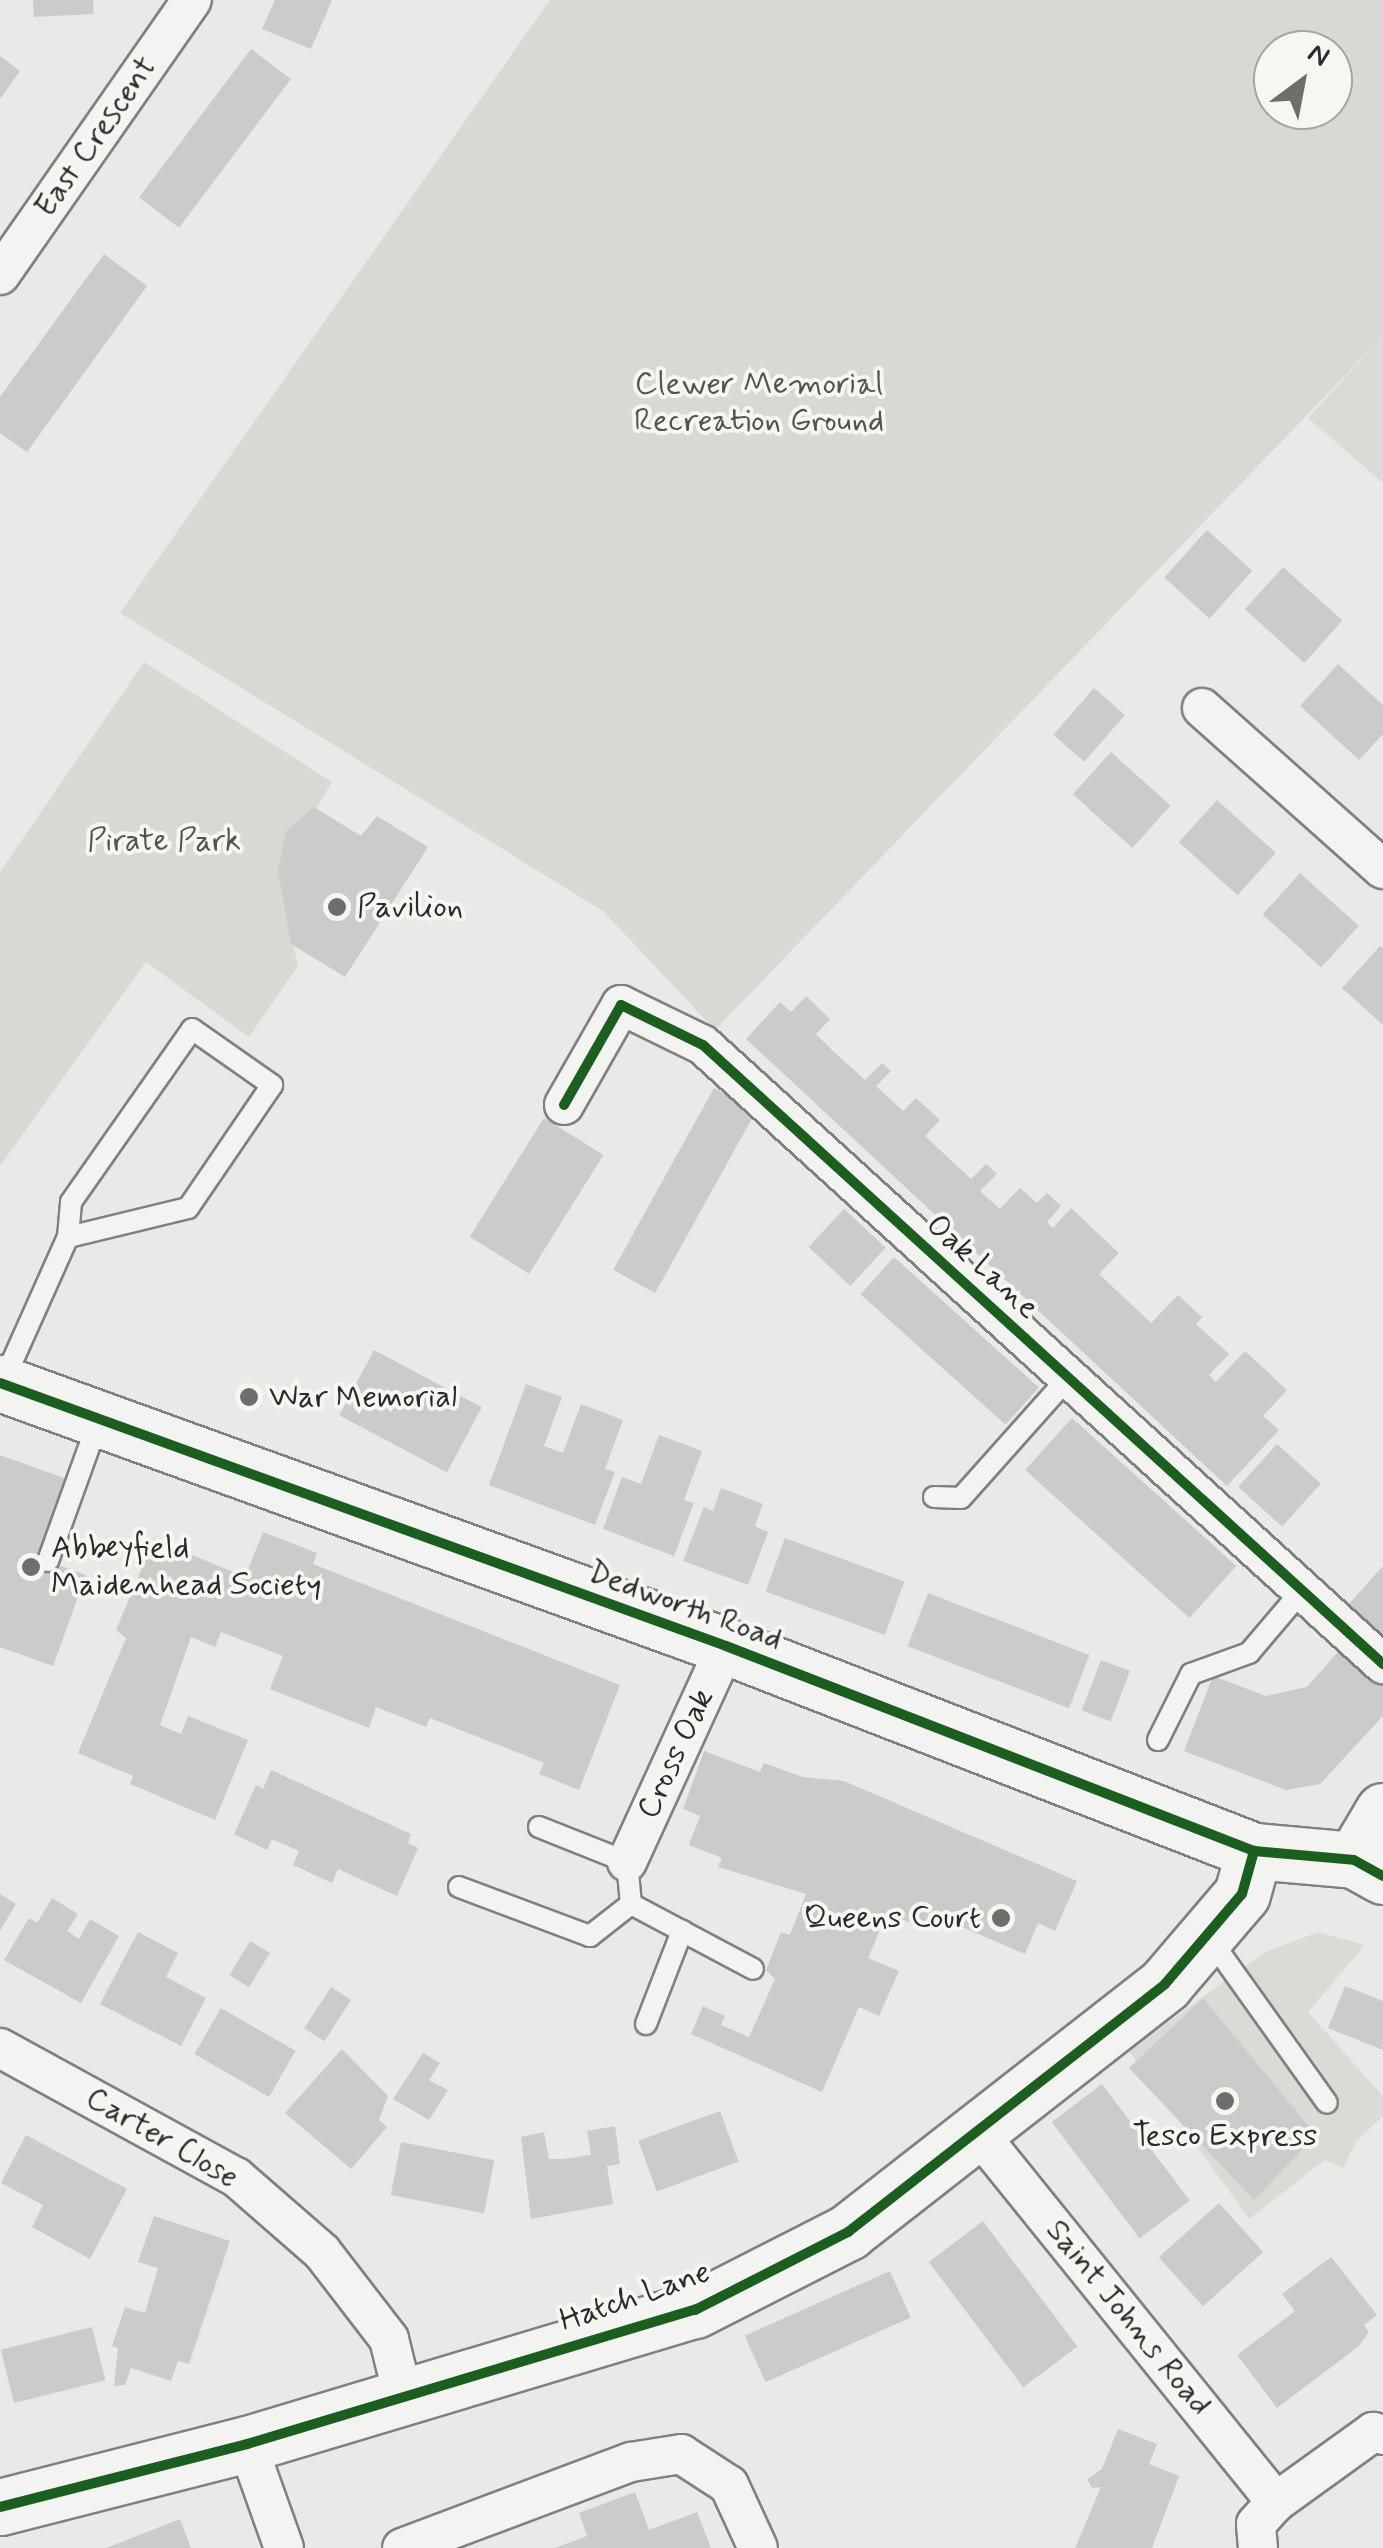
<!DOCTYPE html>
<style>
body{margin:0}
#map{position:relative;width:1383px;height:2548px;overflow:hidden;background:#e9e9e7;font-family:Mynerve,sans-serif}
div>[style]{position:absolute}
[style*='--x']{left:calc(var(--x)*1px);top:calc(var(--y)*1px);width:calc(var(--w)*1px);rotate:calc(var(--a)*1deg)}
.built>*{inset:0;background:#dadad7}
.green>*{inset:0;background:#d8d8d5}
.building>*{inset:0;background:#cbcbca;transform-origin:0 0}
.roads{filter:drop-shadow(2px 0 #808080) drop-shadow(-2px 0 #808080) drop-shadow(0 2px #808080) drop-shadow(0 -2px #808080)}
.lane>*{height:20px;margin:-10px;padding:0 10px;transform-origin:10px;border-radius:10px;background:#f3f3f1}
.street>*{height:38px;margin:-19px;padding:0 19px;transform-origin:19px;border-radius:19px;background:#f3f3f1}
.secondary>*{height:55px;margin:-27.5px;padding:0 27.5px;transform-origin:27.5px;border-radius:27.5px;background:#f3f3f1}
.cycleway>*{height:10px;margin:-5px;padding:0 5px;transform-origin:5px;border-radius:5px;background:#1b5e20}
.dots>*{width:28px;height:28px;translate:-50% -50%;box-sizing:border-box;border:5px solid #f6f6f2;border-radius:50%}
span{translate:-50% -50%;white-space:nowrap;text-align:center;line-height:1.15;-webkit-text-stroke:8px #f6f6f2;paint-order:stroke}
.street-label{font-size:32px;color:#2b2b2b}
.park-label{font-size:32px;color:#535352}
.poi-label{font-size:32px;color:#2b2b2b}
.left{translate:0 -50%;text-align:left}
.right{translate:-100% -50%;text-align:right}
.north{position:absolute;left:1253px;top:30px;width:100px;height:100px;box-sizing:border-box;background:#f6f6f2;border:2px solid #a5a5a2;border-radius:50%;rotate:32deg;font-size:28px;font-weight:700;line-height:40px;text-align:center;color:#2b2b2b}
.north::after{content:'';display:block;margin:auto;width:35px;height:45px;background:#6e6e6d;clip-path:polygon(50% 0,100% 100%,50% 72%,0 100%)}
</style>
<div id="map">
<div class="built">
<i style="clip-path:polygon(1383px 336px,1383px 483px,1308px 418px)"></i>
<i style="clip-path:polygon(1318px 1932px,1365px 1945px,1308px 2012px,1383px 2096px,1383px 2116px,1356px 2142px,1343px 2168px,1325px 2160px,1249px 2219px,1129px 2051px,1263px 1953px)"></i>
</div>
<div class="green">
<i style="clip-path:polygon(evenodd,550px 0,1383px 0,1383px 336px,715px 1030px,603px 911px,120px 613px,550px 0,1273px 50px,1333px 50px,1333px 110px,1273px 110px,1273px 50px)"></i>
<i style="clip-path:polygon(144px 662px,332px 782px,278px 871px,298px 966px,249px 1037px,146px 962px,0 1166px,0 872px)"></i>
</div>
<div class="building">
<i style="clip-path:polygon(33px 0,93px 0,94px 14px,34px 17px)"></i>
<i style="clip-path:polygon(275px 0,332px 0,311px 49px,262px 29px)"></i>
<i style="left:251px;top:49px;width:50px;height:186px;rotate:37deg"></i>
<i style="clip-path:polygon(0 56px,20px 71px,0 99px)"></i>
<i style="clip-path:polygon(104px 254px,147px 286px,27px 452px,0 433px,0 397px)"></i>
<i style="left:1207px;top:530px;width:61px;height:64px;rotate:42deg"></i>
<i style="left:1283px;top:567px;width:80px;height:57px;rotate:42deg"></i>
<i style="clip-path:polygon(1338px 664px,1383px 705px,1383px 734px,1359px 760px,1300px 706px)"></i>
<i style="left:1094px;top:688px;width:41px;height:62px;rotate:41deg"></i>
<i style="left:1111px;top:752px;width:80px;height:57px;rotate:42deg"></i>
<i style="left:1217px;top:800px;width:79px;height:57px;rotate:42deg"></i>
<i style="clip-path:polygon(314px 807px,361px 836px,377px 816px,428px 847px,345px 977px,291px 944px,278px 871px,286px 831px)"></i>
<i style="left:1300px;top:873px;width:79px;height:56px;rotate:42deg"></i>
<i style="clip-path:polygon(1380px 946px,1383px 948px,1383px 1025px,1342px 988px)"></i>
<i style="clip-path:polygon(806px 996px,830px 1019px,816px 1034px,832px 1050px,865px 1080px,882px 1063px,891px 1071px,876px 1086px,903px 1111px,916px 1098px,940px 1120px,925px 1136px,971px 1179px,986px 1164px,997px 1174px,980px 1191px,1000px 1209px,1020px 1188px,1037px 1203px,1047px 1193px,1061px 1206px,1047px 1222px,1053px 1228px,1071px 1208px,1119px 1253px,1099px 1274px,1151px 1323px,1178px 1295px,1202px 1317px,1196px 1324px,1229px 1354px,1209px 1375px,1216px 1382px,1245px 1351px,1287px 1390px,1263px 1416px,1279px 1430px,1227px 1486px,746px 1039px,780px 1002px,791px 1012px)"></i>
<i style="left:714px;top:1088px;width:48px;height:208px;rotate:29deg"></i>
<i style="left:544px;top:1118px;width:70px;height:140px;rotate:32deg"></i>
<i style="left:844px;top:1209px;width:57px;height:52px;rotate:43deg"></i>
<i style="left:894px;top:1257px;width:195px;height:50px;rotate:42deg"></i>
<i style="left:374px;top:1350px;width:122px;height:74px;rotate:28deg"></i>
<i style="clip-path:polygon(526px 1384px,562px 1397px,544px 1446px,563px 1453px,581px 1404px,623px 1420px,605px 1469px,615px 1472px,595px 1525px,489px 1485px)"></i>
<i style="left:1072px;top:1418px;width:221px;height:70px;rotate:42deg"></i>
<i style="clip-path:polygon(659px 1435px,702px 1451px,684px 1500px,694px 1503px,674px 1556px,603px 1529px,622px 1477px,641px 1484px)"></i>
<i style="left:1277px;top:1444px;width:59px;height:58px;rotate:42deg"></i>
<i style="clip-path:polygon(0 1455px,67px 1479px,38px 1558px,86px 1575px,53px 1666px,0 1647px)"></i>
<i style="clip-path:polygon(721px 1488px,763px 1504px,755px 1526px,768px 1532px,748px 1585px,683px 1561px,704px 1507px,713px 1511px)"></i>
<i style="clip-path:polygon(263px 1532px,317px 1553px,313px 1564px,620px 1685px,579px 1790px,539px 1774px,544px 1763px,430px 1718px,426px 1727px,376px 1707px,369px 1728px,270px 1689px,283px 1656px,221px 1632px,215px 1647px,191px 1637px,160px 1725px,181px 1734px,188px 1716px,248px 1740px,215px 1820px,130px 1784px,133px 1776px,78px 1753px,126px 1638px,116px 1630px,154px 1539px,245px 1577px)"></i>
<i style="left:785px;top:1538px;width:127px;height:57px;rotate:20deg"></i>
<i style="clip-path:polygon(1383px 1566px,1383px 1635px,1349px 1604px)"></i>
<i style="left:928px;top:1593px;width:173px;height:57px;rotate:21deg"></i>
<i style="clip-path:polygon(1342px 1647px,1383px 1684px,1383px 1716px,1320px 1784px,1286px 1790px,1184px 1751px,1213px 1676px,1266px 1696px,1307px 1687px)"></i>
<i style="left:1101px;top:1660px;width:31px;height:54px;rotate:21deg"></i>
<i style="clip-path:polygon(704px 1751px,760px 1772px,764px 1763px,803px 1777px,844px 1781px,1077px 1881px,1055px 1931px,1038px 1923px,1025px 1954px,929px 1913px,923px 1928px,887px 1913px,868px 1958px,899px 1971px,879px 2016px,859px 2007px,822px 2092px,691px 2034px,703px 2006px,725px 2016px,721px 2025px,749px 2037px,775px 1979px,766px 1970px,781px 1932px,790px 1935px,806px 1894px,718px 1867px,722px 1858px,689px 1845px,700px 1816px,683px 1809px)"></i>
<i style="clip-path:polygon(271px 1770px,411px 1834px,408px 1843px,418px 1848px,397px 1896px,338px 1869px,332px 1883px,293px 1865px,299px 1851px,272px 1839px,267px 1850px,234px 1834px,256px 1785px,263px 1789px)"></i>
<i style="clip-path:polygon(0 1894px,16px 1904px,0 1931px)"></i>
<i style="clip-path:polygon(52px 1898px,78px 1914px,67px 1931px,79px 1939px,90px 1919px,119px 1936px,81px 2003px,4px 1960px,29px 1918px,37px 1923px)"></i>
<i style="clip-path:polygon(138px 1932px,178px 1953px,166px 1977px,206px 1998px,181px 2046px,100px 2004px)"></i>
<i style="left:250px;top:1941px;width:23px;height:40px;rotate:31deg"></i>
<i style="clip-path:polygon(1345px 1986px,1383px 2001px,1383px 2050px,1328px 2028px)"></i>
<i style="left:331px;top:1987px;width:24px;height:49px;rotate:33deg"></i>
<i style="clip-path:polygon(1203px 1998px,1316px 2135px,1254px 2200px,1129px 2068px)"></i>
<i style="left:221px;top:2008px;width:86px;height:53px;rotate:30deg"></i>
<i style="clip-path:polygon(342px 2049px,388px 2096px,379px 2120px,387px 2127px,351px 2169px,285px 2113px)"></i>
<i style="clip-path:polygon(423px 2053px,440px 2063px,429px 2080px,448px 2090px,429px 2120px,393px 2099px)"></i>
<i style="left:1102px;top:2084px;width:146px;height:63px;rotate:53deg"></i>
<i style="left:720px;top:2111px;width:54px;height:87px;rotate:70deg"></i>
<i style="clip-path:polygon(615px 2126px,620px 2164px,607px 2166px,613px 2204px,531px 2219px,521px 2137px,544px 2132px,549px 2159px,563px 2159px,591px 2155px,587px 2131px)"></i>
<i style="clip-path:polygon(26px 2135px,127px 2189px,90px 2259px,32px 2227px,43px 2205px,1px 2183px)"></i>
<i style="left:401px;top:2142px;width:95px;height:54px;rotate:11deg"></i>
<i style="left:1219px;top:2203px;width:66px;height:81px;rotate:48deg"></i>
<i style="clip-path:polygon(154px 2216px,230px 2241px,189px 2364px,178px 2361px,171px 2381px,131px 2368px,125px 2385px,114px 2386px,118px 2348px,112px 2346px,125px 2307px,145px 2313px,158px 2268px,138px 2262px)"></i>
<i style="left:983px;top:2221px;width:157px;height:68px;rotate:53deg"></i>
<i style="clip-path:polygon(1331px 2257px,1377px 2315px,1364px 2325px,1369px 2332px,1358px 2347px,1277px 2408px,1237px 2355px,1295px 2311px,1282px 2294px)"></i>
<i style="left:890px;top:2271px;width:51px;height:159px;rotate:66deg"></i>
<i style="left:92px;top:2327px;width:55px;height:94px;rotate:76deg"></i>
<i style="clip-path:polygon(1118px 2429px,1157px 2444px,1149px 2464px,1179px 2476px,1152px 2548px,1075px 2548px,1101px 2487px,1092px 2488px,1087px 2479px,1102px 2469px)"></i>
<i style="clip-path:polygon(635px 2492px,649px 2530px,697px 2512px,711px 2548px,555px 2548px,587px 2536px,579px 2513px)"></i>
<i style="clip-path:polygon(180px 2519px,191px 2548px,106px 2548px)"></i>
</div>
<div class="roads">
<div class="lane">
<i style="--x:3;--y:1382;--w:159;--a:-65.9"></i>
<i style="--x:68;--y:1237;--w:35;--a:-85"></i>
<i style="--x:71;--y:1202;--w:211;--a:-55"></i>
<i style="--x:192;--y:1029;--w:98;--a:35"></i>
<i style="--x:272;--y:1085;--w:149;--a:124.3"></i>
<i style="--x:188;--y:1208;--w:123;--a:166.4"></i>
<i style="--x:934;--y:1497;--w:27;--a:2"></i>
<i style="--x:961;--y:1498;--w:159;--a:-48.3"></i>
<i style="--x:48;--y:1561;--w:148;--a:-70.2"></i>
<i style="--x:1158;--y:1740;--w:74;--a:-63.4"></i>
<i style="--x:1191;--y:1674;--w:62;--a:-19.9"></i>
<i style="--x:1249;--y:1653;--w:79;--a:-49.6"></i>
<i style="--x:539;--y:1827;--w:95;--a:21.7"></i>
<i style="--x:627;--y:1862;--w:42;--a:84.6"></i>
<i style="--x:631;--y:1904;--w:138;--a:28"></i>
<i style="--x:459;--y:1887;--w:140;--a:20.5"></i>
<i style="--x:590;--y:1936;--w:52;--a:-38"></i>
<i style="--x:1210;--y:1939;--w:201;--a:54.5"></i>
<i style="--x:646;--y:2024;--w:100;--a:-68.8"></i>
</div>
<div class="street">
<i style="--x:0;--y:275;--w:335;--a:-55.1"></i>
<i style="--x:1202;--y:708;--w:242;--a:41.7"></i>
<i style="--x:564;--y:1105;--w:115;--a:-60.3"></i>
<i style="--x:621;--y:1005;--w:91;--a:26"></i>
<i style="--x:703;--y:1045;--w:920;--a:42.31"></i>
<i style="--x:627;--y:1862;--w:238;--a:-65.4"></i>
<i style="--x:0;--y:2048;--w:269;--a:28.7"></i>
<i style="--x:236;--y:2177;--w:114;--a:41.1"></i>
<i style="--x:322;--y:2252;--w:110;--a:52.4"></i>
<i style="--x:389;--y:2339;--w:59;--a:76.2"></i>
<i style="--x:979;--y:2134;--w:473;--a:51.1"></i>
<i style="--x:247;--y:2444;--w:110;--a:70.4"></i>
<i style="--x:402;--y:2548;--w:245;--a:-20.6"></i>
<i style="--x:631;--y:2462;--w:51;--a:-9.1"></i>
<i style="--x:681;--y:2454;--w:57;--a:32.9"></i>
<i style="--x:729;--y:2485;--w:69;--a:65.3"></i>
<i style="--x:1258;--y:2548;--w:24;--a:-95"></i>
<i style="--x:1256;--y:2524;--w:30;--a:-48"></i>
<i style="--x:1276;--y:2502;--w:120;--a:-35.8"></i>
<i style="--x:1373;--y:2432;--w:10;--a:17"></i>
</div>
<div class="secondary">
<i style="--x:0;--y:1383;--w:772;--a:19.91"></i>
<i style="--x:726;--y:1646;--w:566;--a:21.22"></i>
<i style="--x:1254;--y:1851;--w:100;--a:5.1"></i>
<i style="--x:1354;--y:1860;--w:33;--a:29"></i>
<i style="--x:1354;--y:1860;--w:57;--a:-59.4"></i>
<i style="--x:0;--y:2507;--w:255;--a:-14.3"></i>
<i style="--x:247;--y:2444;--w:468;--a:-16.7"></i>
<i style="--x:695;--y:2310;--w:172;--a:-27"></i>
<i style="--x:848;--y:2232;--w:402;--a:-38"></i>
<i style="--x:1165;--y:1984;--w:118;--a:-49.5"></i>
<i style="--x:1242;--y:1894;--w:45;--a:-74.4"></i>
</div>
</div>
<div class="cycleway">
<i style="--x:564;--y:1105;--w:115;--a:-60.3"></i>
<i style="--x:621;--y:1005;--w:91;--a:26"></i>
<i style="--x:703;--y:1045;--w:920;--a:42.31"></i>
<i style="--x:0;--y:1383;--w:772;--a:19.91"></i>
<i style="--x:726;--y:1646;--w:566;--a:21.22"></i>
<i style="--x:1254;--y:1851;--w:100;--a:5.1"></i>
<i style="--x:1354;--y:1860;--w:33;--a:29"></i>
<i style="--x:0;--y:2507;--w:255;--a:-14.3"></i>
<i style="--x:247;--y:2444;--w:468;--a:-16.7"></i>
<i style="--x:695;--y:2310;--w:172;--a:-27"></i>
<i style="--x:848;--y:2232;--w:402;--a:-38"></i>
<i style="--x:1165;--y:1984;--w:118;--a:-49.5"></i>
<i style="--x:1242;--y:1894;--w:45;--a:-74.4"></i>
</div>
<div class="dots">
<i style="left:337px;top:907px;background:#6e6e6d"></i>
<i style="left:249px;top:1397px;background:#6e6e6d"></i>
<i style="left:31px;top:1567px;background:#6e6e6d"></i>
<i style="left:1001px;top:1918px;background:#6e6e6d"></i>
<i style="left:1225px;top:2101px;background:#6e6e6d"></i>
</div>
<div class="street-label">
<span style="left:96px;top:137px;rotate:-55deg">East Crescent</span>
<span style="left:982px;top:1267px;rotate:42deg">Oak Lane</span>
<span style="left:685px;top:1606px;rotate:20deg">Dedworth Road</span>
<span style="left:676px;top:1754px;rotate:-65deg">Cross Oak</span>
<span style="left:162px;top:2138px;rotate:30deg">Carter Close</span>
<span style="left:635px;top:2297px;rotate:-19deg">Hatch Lane</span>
<span style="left:1128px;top:2318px;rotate:51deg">Saint Johns Road</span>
</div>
<div class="park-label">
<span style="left:759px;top:403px">Clewer Memorial<br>Recreation Ground</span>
<span style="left:164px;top:841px">Pirate Park</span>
</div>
<div class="poi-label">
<span class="left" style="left:357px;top:907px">Pavilion</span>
<span class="left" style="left:269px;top:1397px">War Memorial</span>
<span class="left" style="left:51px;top:1567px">Abbeyfield<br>Maidenhead Society</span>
<span class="right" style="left:981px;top:1918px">Queens Court</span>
<span style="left:1225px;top:2136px">Tesco Express</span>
</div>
<div class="north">N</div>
</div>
